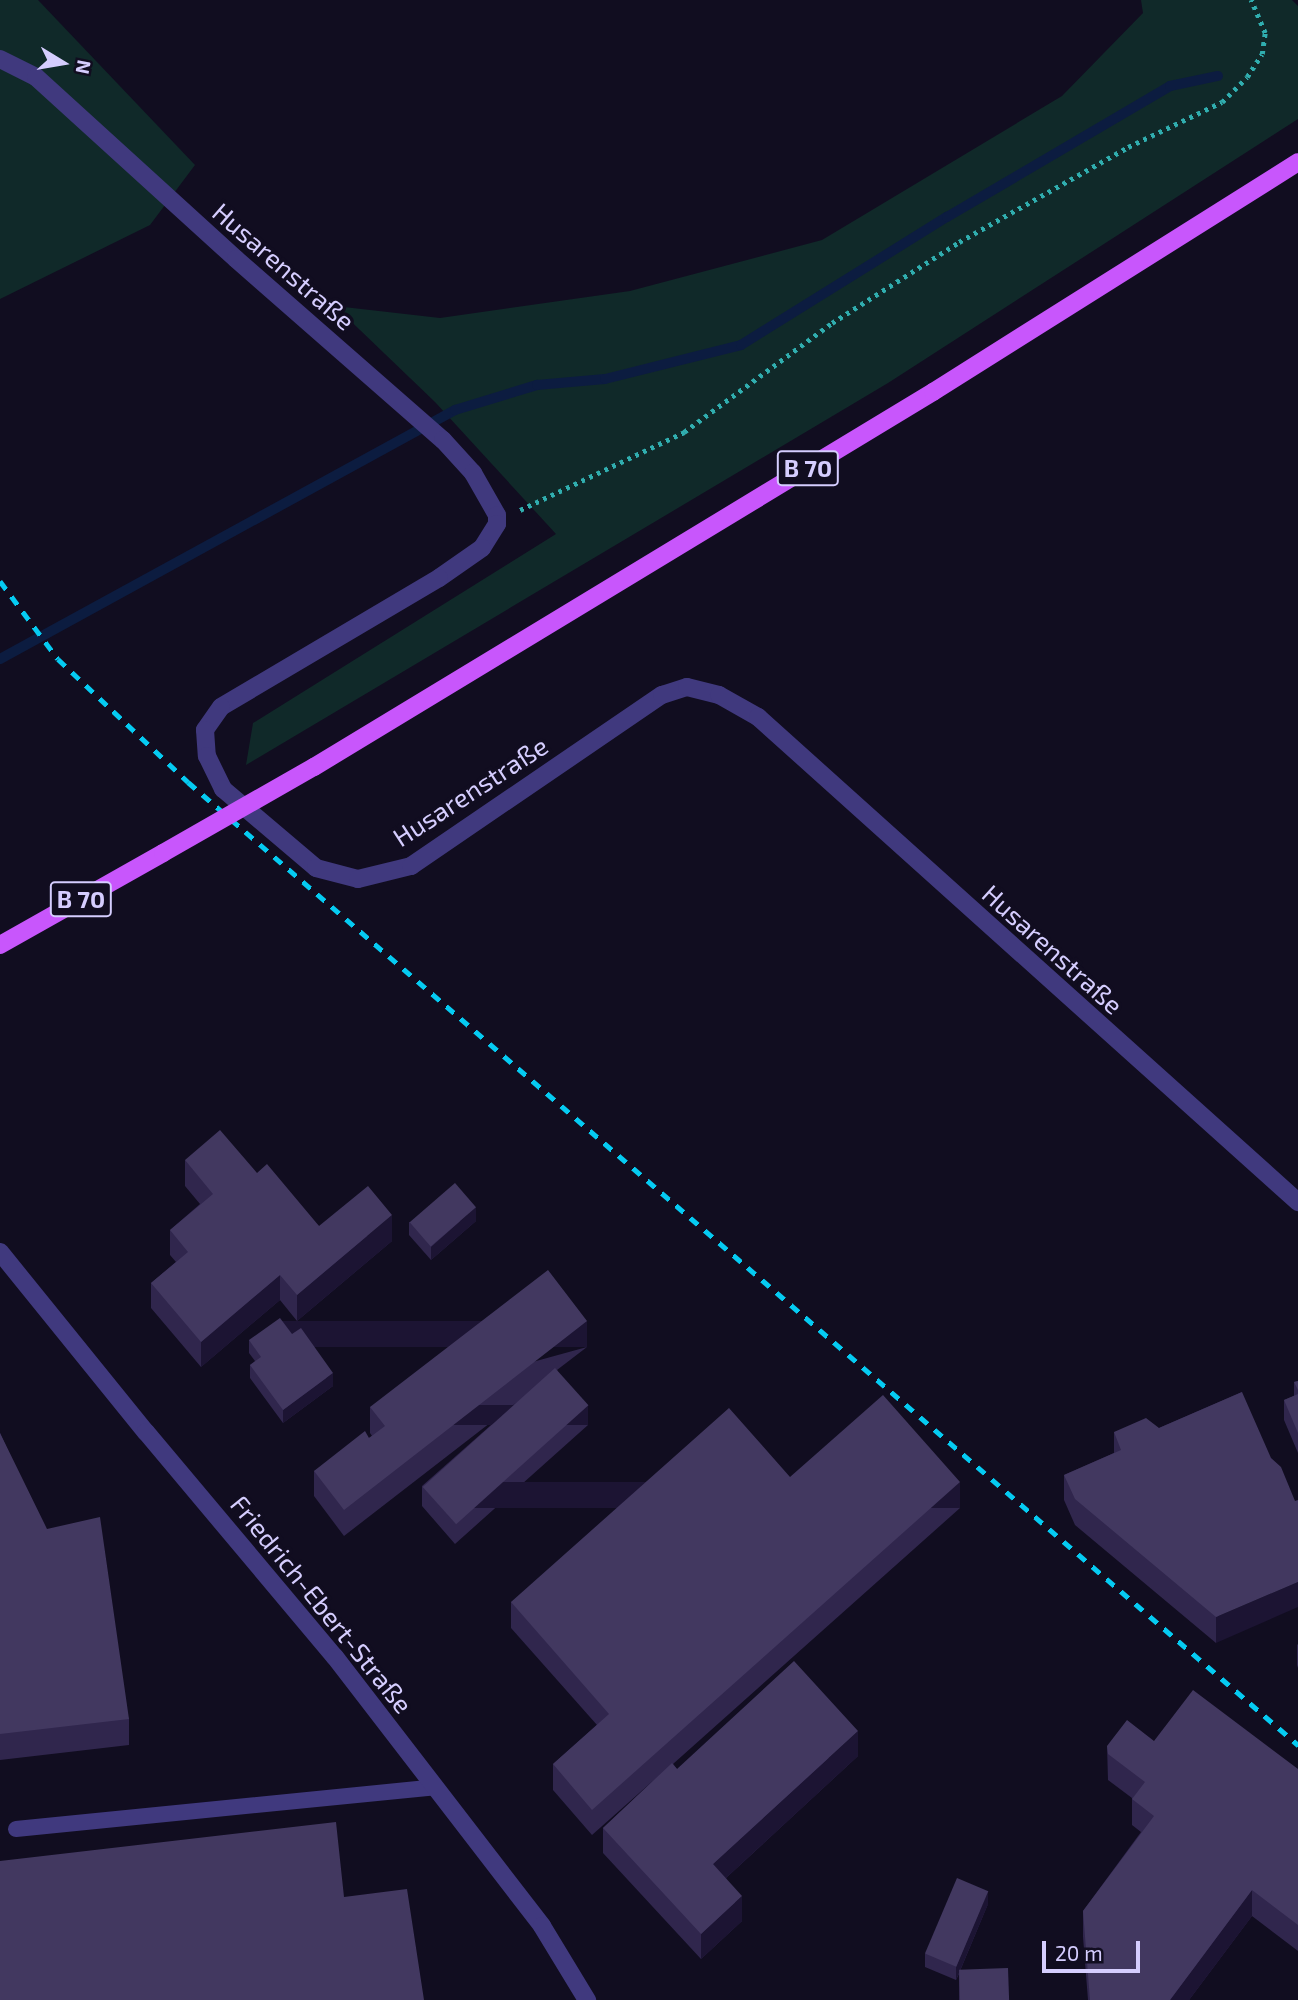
<!DOCTYPE html>
<meta charset="utf-8">
<style>
body{margin:0}
#map{position:relative;width:1298px;height:2000px;overflow:hidden;background:#110d20;font-family:"Exo 2",sans-serif}
div>[style]{position:absolute}
[style*='--x']{left:calc(var(--x)*1px);top:calc(var(--y)*1px);width:calc(var(--w)*1px);rotate:calc(var(--a)*1deg)}
.green>*{inset:0;background:#102929}
.stream>*{height:10px;margin:-5px;padding:0 5px;transform-origin:5px;border-radius:5px;background:#0c1c40}
.path>*{height:4.5px;margin-top:-2.25px;transform-origin:0;background:repeating-linear-gradient(90deg,#30aeaf 0 3.5px,transparent 0 8.5px)}
.service>*{height:16px;margin:-8px;padding:0 8px;transform-origin:8px;border-radius:8px;background:#40397e}
.minor>*{height:18px;margin:-9px;padding:0 9px;transform-origin:9px;border-radius:9px;background:#40397e}
.primary>*{height:18px;margin:-9px;padding:0 9px;transform-origin:9px;border-radius:9px;background:#c856fc}
.rail>*{height:5px;margin-top:-2.5px;transform-origin:0;background:repeating-linear-gradient(90deg,#05cbf2 0 10px,transparent 0 19px)}
.primary-bridge>*{height:18px;margin:-9px;padding:0 9px;transform-origin:9px;border-radius:9px;background:#c856fc}
.wall>*{inset:0;background:#30264d}
.shaded-wall>*{inset:0;background:#1c1433;transform-origin:0 0}
.building>*{inset:0;background:#423860;transform-origin:0 0}
span{translate:-50% -50%;white-space:nowrap;text-align:center;line-height:1.15;-webkit-text-stroke:7px #110d20;paint-order:stroke}
.shield-label span{padding:2px 5px;background:#110d20;border:2px solid;border-radius:5px;-webkit-text-stroke-width:0}
.shield-label{font-size:24px;color:#d5cdfe;font-weight:700}
.street-label{font-size:26px;color:#d5cdfe}
.north{position:absolute;left:28px;top:28px;width:70px;height:70px;-webkit-text-stroke:5px #110d20;paint-order:stroke;rotate:101deg;font-size:19px;font-weight:700;line-height:28px;text-align:center;color:#d5cdfe}
.north::after{content:'';display:block;margin:auto;width:24px;height:32px;background:#d5cdfe;clip-path:polygon(50% 0,100% 100%,50% 72%,0 100%)}
.scale{position:absolute;left:1042px;top:1941px;width:98px;height:32px;box-sizing:border-box;border:4px solid #d5cdfe;border-top:0;padding-left:9px;font-size:21px;line-height:24px;white-space:nowrap;color:#d5cdfe;-webkit-text-stroke:5px #110d20;paint-order:stroke}
</style>
<div id="map">
<div class="green">
<i style="clip-path:polygon(0 0,38px 0,195px 165px,150px 225px,0 299px)"></i>
<i style="clip-path:polygon(1141px 0,1292px 0,1298px 6px,1298px 119px,888px 383px,246px 765px,253px 723px,556px 534px,435px 402px,335px 306px,440px 318px,630px 291px,822px 240px,1062px 96px,1143px 13px)"></i>
</div>
<div class="stream">
<i style="--x:0;--y:659;--w:519;--a:-28.69"></i>
<i style="--x:455;--y:410;--w:86;--a:-17"></i>
<i style="--x:537;--y:385;--w:68;--a:-5"></i>
<i style="--x:605;--y:379;--w:140;--a:-14"></i>
<i style="--x:741;--y:345;--w:243;--a:-31.9"></i>
<i style="--x:947;--y:217;--w:259;--a:-30.4"></i>
<i style="--x:1170;--y:86;--w:49;--a:-11.8"></i>
</div>
<div class="path">
<i style="--x:520;--y:510;--w:182;--a:-25.4"></i>
<i style="--x:684;--y:432;--w:184;--a:-36.4"></i>
<i style="--x:832;--y:323;--w:151;--a:-32.5"></i>
<i style="--x:959;--y:242;--w:194;--a:-29.3"></i>
<i style="--x:1128;--y:147;--w:104;--a:-25.6"></i>
<i style="--x:1222;--y:102;--w:35;--a:-45"></i>
<i style="--x:1247;--y:77;--w:27;--a:-57"></i>
<i style="--x:1262;--y:54;--w:21;--a:-82"></i>
<i style="--x:1265;--y:33;--w:36;--a:-113"></i>
</div>
<div class="service">
<i style="--x:16;--y:1829;--w:421;--a:-5.7"></i>
</div>
<div class="minor">
<i style="--x:0;--y:59;--w:40;--a:26.6"></i>
<i style="--x:36;--y:77;--w:270;--a:42.3"></i>
<i style="--x:236;--y:259;--w:275;--a:41.2"></i>
<i style="--x:443;--y:440;--w:45;--a:47.7"></i>
<i style="--x:473;--y:473;--w:48;--a:60.3"></i>
<i style="--x:497;--y:515;--w:9;--a:90"></i>
<i style="--x:497;--y:524;--w:28;--a:122"></i>
<i style="--x:482;--y:548;--w:52;--a:145.1"></i>
<i style="--x:439;--y:578;--w:253;--a:149.4"></i>
<i style="--x:221;--y:707;--w:28;--a:125"></i>
<i style="--x:205;--y:730;--w:26;--a:86"></i>
<i style="--x:207;--y:756;--w:37;--a:64"></i>
<i style="--x:223;--y:789;--w:122;--a:40.3"></i>
<i style="--x:316;--y:868;--w:43;--a:14.7"></i>
<i style="--x:358;--y:879;--w:55;--a:-13.8"></i>
<i style="--x:411;--y:866;--w:304;--a:-34.3"></i>
<i style="--x:662;--y:695;--w:26;--a:-18"></i>
<i style="--x:687;--y:687;--w:33;--a:14"></i>
<i style="--x:719;--y:695;--w:45;--a:29.4"></i>
<i style="--x:758;--y:717;--w:726;--a:41.93"></i>
<i style="--x:0;--y:1252;--w:232;--a:51"></i>
<i style="--x:146;--y:1432;--w:294;--a:50"></i>
<i style="--x:335;--y:1657;--w:339;--a:52.4"></i>
<i style="--x:542;--y:1926;--w:87;--a:58.7"></i>
</div>
<div class="primary">
<i style="--x:314;--y:767;--w:724;--a:-31.21"></i>
<i style="--x:933;--y:392;--w:431;--a:-32.2"></i>
<i style="--x:0;--y:945;--w:187;--a:-29.4"></i>
</div>
<div class="rail">
<i style="--x:0;--y:581;--w:97;--a:53.4"></i>
<i style="--x:58;--y:659;--w:179;--a:43.4"></i>
<i style="--x:188;--y:782;--w:1470;--a:40.94"></i>
</div>
<div class="primary-bridge">
<i style="--x:163;--y:853;--w:174;--a:-29.7"></i>
</div>
<div class="wall">
<i style="clip-path:polygon(185px 1160px,257px 1173px,319px 1226px,392px 1241px,297px 1321px,280px 1300px,201px 1367px,151px 1308px,151px 1283px,176px 1262px,170px 1255px,170px 1230px,200px 1204px,185px 1186px)"></i>
<i style="clip-path:polygon(476px 1221px,431px 1260px,409px 1235px,409px 1222px)"></i>
<i style="clip-path:polygon(292px 1334px,333px 1386px,283px 1423px,250px 1378px,250px 1365px,255px 1361px,249px 1353px,249px 1340px)"></i>
<i style="clip-path:polygon(587px 1347px,557px 1370px,588px 1425px,455px 1544px,422px 1506px,422px 1486px,517px 1402px,344px 1536px,314px 1496px,314px 1471px,372px 1436px,370px 1433px,370px 1407px)"></i>
<i style="clip-path:polygon(1298px 1381px,1298px 1453px,1284px 1420px,1284px 1400px,1294px 1396px,1294px 1382px)"></i>
<i style="clip-path:polygon(1242px 1392px,1216px 1643px,1075px 1525px,1064px 1500px,1064px 1475px,1114px 1453px,1114px 1432px,1159px 1428px)"></i>
<i style="clip-path:polygon(0 1433px,129px 1719px,129px 1745px,0 1760px)"></i>
<i style="clip-path:polygon(790px 1477px,960px 1508px,673px 1764px,677px 1769px,858px 1756px,726px 1878px,742px 1921px,701px 1959px,603px 1853px,603px 1828px,655px 1779px,592px 1835px,553px 1790px,553px 1764px,597px 1725px,511px 1628px,511px 1602px)"></i>
<i style="clip-path:polygon(1298px 1644px,1298px 1668px,1297px 1665px,1297px 1645px)"></i>
<i style="clip-path:polygon(1154px 1741px,1298px 1769px,1298px 1951px,1252px 1916px,1189px 2000px,1088px 2000px,1083px 1937px,1083px 1911px,1141px 1832px,1132px 1825px,1132px 1798px,1108px 1780px,1107px 1746px)"></i>
<i style="clip-path:polygon(988px 1904px,960px 1971px,1009px 2000px,959px 2000px,959px 1974px,956px 1980px,925px 1967px,925px 1954px)"></i>
</div>
<div class="shaded-wall">
<i style="clip-path:polygon(476px 1207px,476px 1221px,431px 1260px,431px 1247px)"></i>
<i style="clip-path:polygon(392px 1215px,392px 1241px,297px 1321px,297px 1295px)"></i>
<i style="clip-path:polygon(280px 1275px,280px 1300px,201px 1367px,201px 1342px)"></i>
<i style="left:587px;top:1321px;width:26px;height:308px;rotate:90deg"></i>
<i style="clip-path:polygon(333px 1373px,333px 1386px,283px 1423px,283px 1410px)"></i>
<i style="left:588px;top:1405px;width:20px;height:178px;rotate:90deg"></i>
<i style="left:960px;top:1482px;width:26px;height:493px;rotate:90deg"></i>
<i style="clip-path:polygon(1298px 1582px,1298px 1607px,1216px 1643px,1216px 1617px)"></i>
<i style="clip-path:polygon(858px 1731px,858px 1756px,713px 1890px,713px 1864px)"></i>
<i style="clip-path:polygon(1252px 1890px,1252px 1916px,1189px 2000px,1170px 2000px)"></i>
<i style="clip-path:polygon(988px 1891px,988px 1904px,956px 1980px,956px 1967px)"></i>
<i style="clip-path:polygon(742px 1896px,742px 1921px,701px 1959px,701px 1934px)"></i>
</div>
<div class="building">
<i style="clip-path:polygon(220px 1130px,257px 1173px,267px 1164px,319px 1226px,368px 1186px,392px 1215px,297px 1295px,280px 1275px,201px 1342px,151px 1283px,188px 1252px,170px 1230px,213px 1194px,185px 1160px)"></i>
<i style="left:455px;top:1183px;width:32px;height:60px;rotate:49deg"></i>
<i style="clip-path:polygon(548px 1270px,587px 1321px,344px 1510px,314px 1471px,365px 1431px,369px 1438px,385px 1426px,370px 1407px)"></i>
<i style="clip-path:polygon(280px 1318px,292px 1334px,301px 1328px,333px 1373px,283px 1410px,250px 1365px,261px 1357px,249px 1340px)"></i>
<i style="left:555px;top:1368px;width:50px;height:178px;rotate:48deg"></i>
<i style="clip-path:polygon(1298px 1381px,1298px 1390px,1294px 1382px)"></i>
<i style="clip-path:polygon(1242px 1392px,1271px 1458px,1281px 1467px,1295px 1501px,1298px 1500px,1298px 1582px,1216px 1617px,1075px 1499px,1064px 1475px,1121px 1450px,1114px 1432px,1146px 1418px,1159px 1428px)"></i>
<i style="clip-path:polygon(1298px 1394px,1298px 1433px,1284px 1400px)"></i>
<i style="clip-path:polygon(883px 1395px,960px 1482px,592px 1810px,553px 1764px,609px 1714px,511px 1602px,729px 1408px,790px 1477px)"></i>
<i style="clip-path:polygon(0 1433px,47px 1529px,100px 1517px,129px 1719px,0 1734px)"></i>
<i style="clip-path:polygon(794px 1661px,858px 1731px,713px 1864px,742px 1896px,701px 1934px,603px 1828px,672px 1763px,677px 1769px)"></i>
<i style="clip-path:polygon(1193px 1690px,1298px 1769px,1298px 1925px,1252px 1890px,1170px 2000px,1090px 2000px,1083px 1911px,1154px 1816px,1132px 1799px,1145px 1782px,1108px 1754px,1107px 1746px,1127px 1720px,1154px 1741px)"></i>
<i style="clip-path:polygon(336px 1822px,344px 1897px,407px 1889px,424px 2000px,0 2000px,0 1861px)"></i>
<i style="left:957px;top:1878px;width:34px;height:82px;rotate:23deg"></i>
<i style="left:1008px;top:1968px;width:32px;height:49px;rotate:88deg"></i>
</div>
<div class="shield-label">
<span style="left:808px;top:468px">B 70</span>
<span style="left:81px;top:899px">B 70</span>
</div>
<div class="street-label">
<span style="left:284px;top:266px;rotate:41deg">Husarenstraße</span>
<span style="left:470px;top:791px;rotate:-33deg">Husarenstraße</span>
<span style="left:1053px;top:949px;rotate:42deg">Husarenstraße</span>
<span style="left:322px;top:1604px;rotate:51deg">Friedrich-Ebert-Straße</span>
</div>
<div class="north">N</div>
<div class="scale">20 m</div>
</div>
